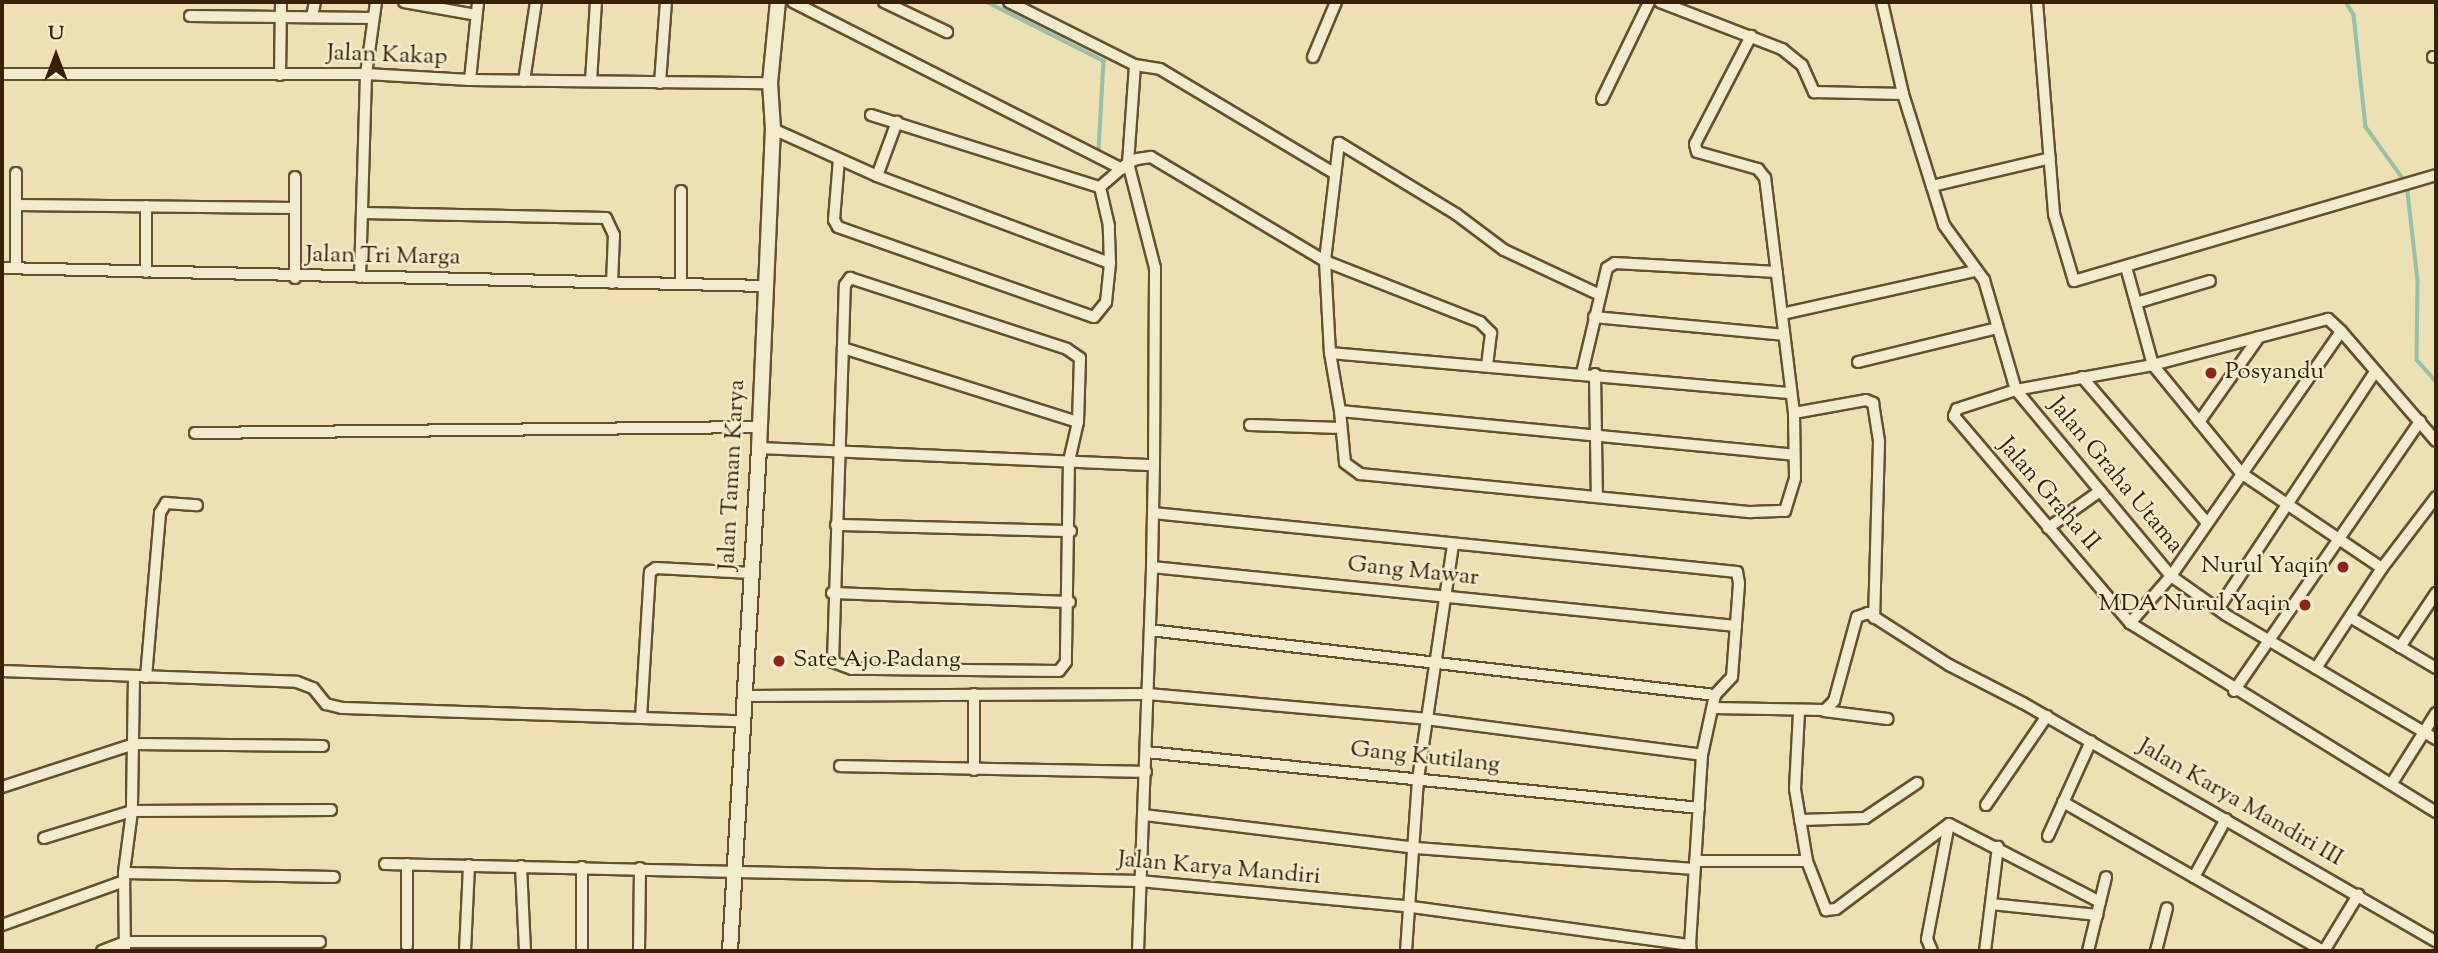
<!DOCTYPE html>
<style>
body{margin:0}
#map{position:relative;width:2438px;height:953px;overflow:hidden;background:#ede0b3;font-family:"Sorts Mill Goudy",serif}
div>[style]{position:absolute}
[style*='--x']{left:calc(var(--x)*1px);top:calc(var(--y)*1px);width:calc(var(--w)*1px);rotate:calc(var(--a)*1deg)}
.stream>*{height:3.5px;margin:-1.75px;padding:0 1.75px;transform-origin:1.75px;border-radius:1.75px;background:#9abea7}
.roads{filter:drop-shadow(2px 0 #64502f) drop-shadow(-2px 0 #64502f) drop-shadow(0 2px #64502f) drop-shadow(0 -2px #64502f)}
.street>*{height:10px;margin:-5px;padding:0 5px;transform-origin:5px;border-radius:5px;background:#f3ebce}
.secondary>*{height:14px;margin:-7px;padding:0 7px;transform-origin:7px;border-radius:7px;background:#f3ebce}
.dots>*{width:19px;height:19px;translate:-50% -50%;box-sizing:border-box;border:4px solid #f3ebce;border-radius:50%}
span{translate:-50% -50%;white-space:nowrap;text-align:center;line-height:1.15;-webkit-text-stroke:5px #f3ebce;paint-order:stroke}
.street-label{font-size:24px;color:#372003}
.poi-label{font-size:24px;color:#372003}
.left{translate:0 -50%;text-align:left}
.right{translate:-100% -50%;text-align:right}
.frame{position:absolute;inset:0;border:4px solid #372003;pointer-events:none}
.north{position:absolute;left:21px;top:21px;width:70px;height:70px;-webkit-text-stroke:5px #f3ebce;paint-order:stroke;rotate:0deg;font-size:19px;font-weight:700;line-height:28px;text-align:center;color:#372003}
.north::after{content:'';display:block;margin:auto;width:24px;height:32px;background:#372003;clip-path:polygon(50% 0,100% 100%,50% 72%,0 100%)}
</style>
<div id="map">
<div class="stream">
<i style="--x:987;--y:2;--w:131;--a:26.8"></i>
<i style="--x:1104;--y:61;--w:89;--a:93.2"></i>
<i style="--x:2346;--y:2;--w:15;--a:58"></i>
<i style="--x:2354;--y:15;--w:113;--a:83.9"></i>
<i style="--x:2366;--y:127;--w:70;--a:54.3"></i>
<i style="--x:2407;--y:184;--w:97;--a:83.5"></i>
<i style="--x:2418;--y:280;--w:80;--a:90.7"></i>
<i style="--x:2417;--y:360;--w:28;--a:48"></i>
</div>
<div class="roads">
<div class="street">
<i style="--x:404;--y:2;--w:73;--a:10.2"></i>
<i style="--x:793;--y:2;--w:369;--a:26.9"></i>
<i style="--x:884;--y:2;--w:70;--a:25.5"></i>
<i style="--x:1009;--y:2;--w:141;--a:26.6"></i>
<i style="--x:1135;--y:65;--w:25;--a:9"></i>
<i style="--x:1160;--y:69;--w:203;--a:30.9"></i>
<i style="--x:1660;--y:2;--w:131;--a:21.1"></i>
<i style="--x:1782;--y:49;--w:26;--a:39"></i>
<i style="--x:1802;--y:65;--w:30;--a:66"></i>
<i style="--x:1814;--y:92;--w:89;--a:1.3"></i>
<i style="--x:1882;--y:2;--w:94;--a:77.1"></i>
<i style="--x:1903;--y:94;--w:137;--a:72.6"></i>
<i style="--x:1944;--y:225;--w:68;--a:54"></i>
<i style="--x:1984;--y:280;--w:115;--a:73.8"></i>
<i style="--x:2016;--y:390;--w:242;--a:50.2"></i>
<i style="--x:2171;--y:576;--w:67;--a:35.3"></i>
<i style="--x:2226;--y:615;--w:244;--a:30.6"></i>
<i style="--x:2037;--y:2;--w:213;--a:85.4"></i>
<i style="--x:2054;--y:214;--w:70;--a:73.4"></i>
<i style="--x:2074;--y:281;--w:377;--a:-16.3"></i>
<i style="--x:190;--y:16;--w:183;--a:0.6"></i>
<i style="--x:312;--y:17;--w:15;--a:-79"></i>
<i style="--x:1313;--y:57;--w:60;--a:-67.3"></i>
<i style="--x:2433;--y:57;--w:3;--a:0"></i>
<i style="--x:2;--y:74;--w:364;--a:0"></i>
<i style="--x:366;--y:74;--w:104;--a:3.3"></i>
<i style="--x:470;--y:80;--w:300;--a:0.6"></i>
<i style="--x:280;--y:75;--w:73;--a:-89.2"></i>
<i style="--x:470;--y:80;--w:78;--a:-84.1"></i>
<i style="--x:524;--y:81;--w:80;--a:-81.4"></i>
<i style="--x:591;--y:81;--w:79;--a:-86.4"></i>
<i style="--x:660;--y:83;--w:81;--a:-85.8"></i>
<i style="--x:1602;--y:99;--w:108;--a:-64.1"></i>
<i style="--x:871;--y:115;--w:240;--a:17.5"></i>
<i style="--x:773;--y:129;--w:114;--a:24.3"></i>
<i style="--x:877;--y:176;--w:249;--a:20.5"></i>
<i style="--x:839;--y:159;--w:61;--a:94.7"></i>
<i style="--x:834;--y:220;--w:8;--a:60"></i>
<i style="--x:838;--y:227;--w:271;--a:19.4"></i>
<i style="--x:1094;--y:317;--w:19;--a:-51"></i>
<i style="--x:1106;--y:302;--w:39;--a:-84"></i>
<i style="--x:1110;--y:263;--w:37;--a:-92"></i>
<i style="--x:1109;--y:226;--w:40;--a:-103"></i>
<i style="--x:1100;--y:187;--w:37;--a:-41"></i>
<i style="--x:1128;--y:163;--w:98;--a:-85.9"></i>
<i style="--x:16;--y:173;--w:95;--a:90"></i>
<i style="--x:877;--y:176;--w:58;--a:-69.7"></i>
<i style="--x:1932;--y:186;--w:121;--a:-13.3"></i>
<i style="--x:681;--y:191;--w:93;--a:90"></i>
<i style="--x:16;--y:205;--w:279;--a:0.6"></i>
<i style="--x:146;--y:206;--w:66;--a:90"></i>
<i style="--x:363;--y:213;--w:243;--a:1.2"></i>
<i style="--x:606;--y:218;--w:19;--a:65"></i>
<i style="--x:614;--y:235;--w:48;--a:92.4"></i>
<i style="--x:2126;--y:267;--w:102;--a:74.6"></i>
<i style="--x:2153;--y:365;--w:139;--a:50.8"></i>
<i style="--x:2241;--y:473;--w:170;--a:34"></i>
<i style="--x:2382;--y:568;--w:120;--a:123.4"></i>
<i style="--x:2;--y:268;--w:763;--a:1.35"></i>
<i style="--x:360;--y:277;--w:203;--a:-88.3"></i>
<i style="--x:366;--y:74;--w:73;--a:-82.1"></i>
<i style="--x:295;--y:278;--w:101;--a:-90"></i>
<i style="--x:850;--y:278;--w:228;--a:18.1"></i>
<i style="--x:1067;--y:349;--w:16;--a:35"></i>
<i style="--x:1080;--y:358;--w:64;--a:91.8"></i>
<i style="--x:1078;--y:422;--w:40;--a:103"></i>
<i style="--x:1069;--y:461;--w:201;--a:90.9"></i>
<i style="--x:1066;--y:662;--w:11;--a:128"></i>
<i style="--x:1059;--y:671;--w:207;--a:-179.4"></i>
<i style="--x:852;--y:669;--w:20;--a:-160"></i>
<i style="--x:833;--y:662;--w:377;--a:-88.2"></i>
<i style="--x:845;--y:285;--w:9;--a:-54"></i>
<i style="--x:1600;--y:295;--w:106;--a:-154.9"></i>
<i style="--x:1504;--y:250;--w:60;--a:-143.1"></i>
<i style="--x:1456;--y:214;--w:137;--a:-148.7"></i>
<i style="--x:1339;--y:143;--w:119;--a:96.8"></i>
<i style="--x:1325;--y:261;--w:92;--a:86.9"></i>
<i style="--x:1330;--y:353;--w:59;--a:80.2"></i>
<i style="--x:1340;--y:411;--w:456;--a:5.5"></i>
<i style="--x:2136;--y:303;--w:77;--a:-16.6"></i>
<i style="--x:1782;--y:314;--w:197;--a:-12.6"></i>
<i style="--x:1594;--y:317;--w:190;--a:5.4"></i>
<i style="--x:2341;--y:331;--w:145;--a:49.2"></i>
<i style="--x:843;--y:348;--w:246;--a:17.5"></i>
<i style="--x:1330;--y:353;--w:463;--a:5"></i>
<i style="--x:1858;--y:362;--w:144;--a:-13.7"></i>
<i style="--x:1582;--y:373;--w:108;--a:-76.6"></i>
<i style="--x:1607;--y:268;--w:9;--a:-32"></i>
<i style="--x:1615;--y:263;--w:162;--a:3.2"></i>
<i style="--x:1595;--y:374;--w:122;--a:89.1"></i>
<i style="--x:2082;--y:377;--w:192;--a:49.4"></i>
<i style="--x:1340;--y:411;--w:52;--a:84.5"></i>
<i style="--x:1345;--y:463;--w:19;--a:36"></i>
<i style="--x:1360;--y:474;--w:393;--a:5.6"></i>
<i style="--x:1751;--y:512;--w:34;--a:-2"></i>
<i style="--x:1785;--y:511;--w:34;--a:-73"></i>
<i style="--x:1795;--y:478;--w:65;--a:-90.9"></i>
<i style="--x:1794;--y:413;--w:237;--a:-97"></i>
<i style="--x:1765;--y:178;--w:11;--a:-128"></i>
<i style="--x:1758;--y:169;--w:63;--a:-164.4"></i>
<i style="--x:1697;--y:152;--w:8;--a:-104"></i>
<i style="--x:1695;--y:144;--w:122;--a:-62.6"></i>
<i style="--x:1794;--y:413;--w:73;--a:-10.2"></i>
<i style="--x:1866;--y:400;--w:8;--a:23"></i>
<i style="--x:1873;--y:403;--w:39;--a:81"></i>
<i style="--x:1879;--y:442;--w:176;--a:91.6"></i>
<i style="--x:2199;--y:422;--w:104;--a:-54.8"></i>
<i style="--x:1250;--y:425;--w:91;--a:1.9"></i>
<i style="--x:195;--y:433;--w:565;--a:-0.61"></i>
<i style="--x:759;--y:448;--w:395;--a:2.5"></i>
<i style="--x:1154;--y:465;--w:48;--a:91.2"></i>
<i style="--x:1154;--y:465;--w:197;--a:-89.7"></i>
<i style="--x:1155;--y:268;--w:108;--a:-104.4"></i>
<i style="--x:1128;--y:163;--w:10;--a:-24"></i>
<i style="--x:1137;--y:159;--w:14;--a:-8"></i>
<i style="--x:1151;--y:157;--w:203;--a:30.9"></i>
<i style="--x:1325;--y:261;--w:167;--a:21.5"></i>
<i style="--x:1480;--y:322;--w:16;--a:45"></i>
<i style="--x:1491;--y:333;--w:31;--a:97"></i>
<i style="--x:836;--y:525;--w:235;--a:1.5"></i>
<i style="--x:2048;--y:528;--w:64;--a:-35.4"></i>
<i style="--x:2382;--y:568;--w:89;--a:-52.7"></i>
<i style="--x:832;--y:593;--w:238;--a:2.2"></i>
<i style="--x:2218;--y:609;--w:284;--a:-56.5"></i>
<i style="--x:2350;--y:617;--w:100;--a:30.7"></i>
<i style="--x:2130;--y:623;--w:62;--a:-48.9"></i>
<i style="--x:2171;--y:576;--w:298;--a:-55.2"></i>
<i style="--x:2341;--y:331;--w:18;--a:-137"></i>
<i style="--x:2328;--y:319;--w:181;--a:165.3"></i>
<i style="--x:2153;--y:365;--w:139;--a:169.7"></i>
<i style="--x:2016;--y:390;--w:62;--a:162.1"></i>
<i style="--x:1957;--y:409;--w:8;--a:113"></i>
<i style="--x:1954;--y:416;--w:272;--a:49.6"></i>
<i style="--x:2130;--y:623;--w:360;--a:31.7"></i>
<i style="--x:1150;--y:630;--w:569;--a:6.56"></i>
<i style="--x:2400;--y:647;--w:65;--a:-56.3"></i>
<i style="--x:2;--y:671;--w:295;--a:2.1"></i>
<i style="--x:297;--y:682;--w:17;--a:21"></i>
<i style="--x:313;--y:688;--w:21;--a:51"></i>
<i style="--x:326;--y:704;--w:16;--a:14"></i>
<i style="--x:342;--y:708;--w:400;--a:1.9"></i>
<i style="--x:134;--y:677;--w:134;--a:90.9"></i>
<i style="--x:132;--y:811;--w:199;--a:-0.3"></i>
<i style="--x:146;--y:677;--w:165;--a:-85.1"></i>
<i style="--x:160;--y:513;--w:12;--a:-59"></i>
<i style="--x:166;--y:503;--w:31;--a:4"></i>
<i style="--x:2234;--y:691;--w:328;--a:-55.4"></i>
<i style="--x:744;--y:696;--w:404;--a:-0.3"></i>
<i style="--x:1148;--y:694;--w:279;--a:5.1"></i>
<i style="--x:1426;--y:719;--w:278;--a:7.4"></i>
<i style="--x:1714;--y:708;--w:111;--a:1"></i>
<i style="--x:1825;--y:710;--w:13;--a:-45"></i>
<i style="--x:1834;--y:701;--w:87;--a:-74.7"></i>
<i style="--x:1857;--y:617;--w:12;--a:-20"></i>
<i style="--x:1868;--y:613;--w:96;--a:32.7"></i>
<i style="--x:1949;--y:665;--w:83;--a:27.2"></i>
<i style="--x:2023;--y:703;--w:477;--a:30"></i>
<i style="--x:1824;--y:711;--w:64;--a:7.2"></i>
<i style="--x:1799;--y:712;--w:77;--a:93"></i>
<i style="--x:1795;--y:789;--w:73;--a:80.5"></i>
<i style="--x:1807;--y:861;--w:53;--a:68.8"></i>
<i style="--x:1826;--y:910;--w:10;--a:-6"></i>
<i style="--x:1836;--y:909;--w:141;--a:-37"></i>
<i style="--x:1949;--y:824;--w:170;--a:27.3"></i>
<i style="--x:641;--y:718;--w:146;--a:-86.5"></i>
<i style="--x:650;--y:572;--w:7;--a:-34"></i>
<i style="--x:656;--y:568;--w:95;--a:3"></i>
<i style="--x:1146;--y:752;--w:556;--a:5.78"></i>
<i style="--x:840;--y:766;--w:306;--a:1.1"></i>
<i style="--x:974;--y:770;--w:76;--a:-90"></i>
<i style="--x:2392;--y:783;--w:83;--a:-57.8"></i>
<i style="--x:2;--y:787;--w:139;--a:-18"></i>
<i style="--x:134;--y:744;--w:189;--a:0.6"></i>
<i style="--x:2063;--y:802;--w:300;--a:29.8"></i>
<i style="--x:1986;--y:805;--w:108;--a:-55.6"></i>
<i style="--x:1144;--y:815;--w:274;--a:6.9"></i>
<i style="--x:1416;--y:848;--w:279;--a:4.3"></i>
<i style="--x:1800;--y:820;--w:65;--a:-1.8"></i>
<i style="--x:1865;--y:818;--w:63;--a:-33.9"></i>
<i style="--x:2048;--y:836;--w:104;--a:-65.6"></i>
<i style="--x:44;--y:838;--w:92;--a:-17.1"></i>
<i style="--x:132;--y:811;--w:63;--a:97.4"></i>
<i style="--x:124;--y:873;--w:78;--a:89.3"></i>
<i style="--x:1695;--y:861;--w:112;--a:0"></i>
<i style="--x:385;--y:864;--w:754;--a:1.29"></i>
<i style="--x:1139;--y:881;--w:274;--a:5.4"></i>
<i style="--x:1412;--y:907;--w:281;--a:7.8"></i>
<i style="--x:1690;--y:945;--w:6;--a:81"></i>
<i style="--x:521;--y:866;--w:85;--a:87.3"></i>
<i style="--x:124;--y:873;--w:210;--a:1.1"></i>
<i style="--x:2194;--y:877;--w:66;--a:-61.1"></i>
<i style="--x:1991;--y:904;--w:107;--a:5.9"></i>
<i style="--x:2;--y:925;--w:130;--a:-19.8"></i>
<i style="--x:1690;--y:945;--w:190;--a:-86.4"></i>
<i style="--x:1702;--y:755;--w:61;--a:-77.8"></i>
<i style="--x:1715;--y:695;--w:25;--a:-47"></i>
<i style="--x:1732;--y:677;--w:94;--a:-85.7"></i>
<i style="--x:1739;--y:583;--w:11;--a:-100"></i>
<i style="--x:1737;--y:572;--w:587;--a:-174.23"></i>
<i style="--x:1153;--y:513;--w:54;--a:91.1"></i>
<i style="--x:1152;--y:567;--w:587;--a:5.77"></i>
<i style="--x:407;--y:946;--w:82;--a:-90"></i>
<i style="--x:102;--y:951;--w:25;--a:-21"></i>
<i style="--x:125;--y:942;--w:195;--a:0"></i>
<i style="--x:465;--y:951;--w:86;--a:-87.3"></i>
<i style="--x:582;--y:951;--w:84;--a:-90"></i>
<i style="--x:639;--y:951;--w:83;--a:-89.3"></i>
<i style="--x:1138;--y:951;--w:384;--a:-87.9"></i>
<i style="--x:1406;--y:951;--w:172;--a:-86"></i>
<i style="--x:1418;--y:779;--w:237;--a:-81.5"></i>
<i style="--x:1932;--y:951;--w:13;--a:-113"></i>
<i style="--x:1927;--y:939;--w:117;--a:-79.2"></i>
<i style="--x:1985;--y:951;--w:105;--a:-82.9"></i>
<i style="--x:2088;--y:951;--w:76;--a:-76.3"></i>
<i style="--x:2156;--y:951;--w:44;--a:-75.7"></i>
<i style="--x:2324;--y:951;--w:66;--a:-58.7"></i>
</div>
<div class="secondary">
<i style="--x:730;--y:951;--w:504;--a:-86.7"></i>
<i style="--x:759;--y:448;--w:319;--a:-87.5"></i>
<i style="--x:773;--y:129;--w:46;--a:-93.7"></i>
<i style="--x:770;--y:83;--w:81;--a:-84.4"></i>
</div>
</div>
<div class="dots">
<i style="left:2211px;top:373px;background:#8f2418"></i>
<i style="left:2343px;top:567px;background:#8f2418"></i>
<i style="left:2305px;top:605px;background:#8f2418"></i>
<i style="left:779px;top:661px;background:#8f2418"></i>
</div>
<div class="street-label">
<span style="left:387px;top:56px;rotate:2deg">Jalan Kakap</span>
<span style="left:383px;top:257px;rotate:1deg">Jalan Tri Marga</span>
<span style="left:733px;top:475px;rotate:-87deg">Jalan Taman Karya</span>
<span style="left:2115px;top:476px;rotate:50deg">Jalan Graha Utama</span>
<span style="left:2048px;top:495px;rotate:49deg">Jalan Graha II</span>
<span style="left:1413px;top:572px;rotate:6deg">Gang Mawar</span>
<span style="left:1425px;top:758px;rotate:6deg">Gang Kutilang</span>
<span style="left:2240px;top:803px;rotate:30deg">Jalan Karya Mandiri III</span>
<span style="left:1219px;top:869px;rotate:5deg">Jalan Karya Mandiri</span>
</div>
<div class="poi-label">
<span class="left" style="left:2225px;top:373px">Posyandu</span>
<span class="right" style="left:2329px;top:567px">Nurul Yaqin</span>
<span class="right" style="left:2291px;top:605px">MDA Nurul Yaqin</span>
<span class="left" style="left:793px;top:661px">Sate Ajo Padang</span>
</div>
<div class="frame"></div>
<div class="north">U</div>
</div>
